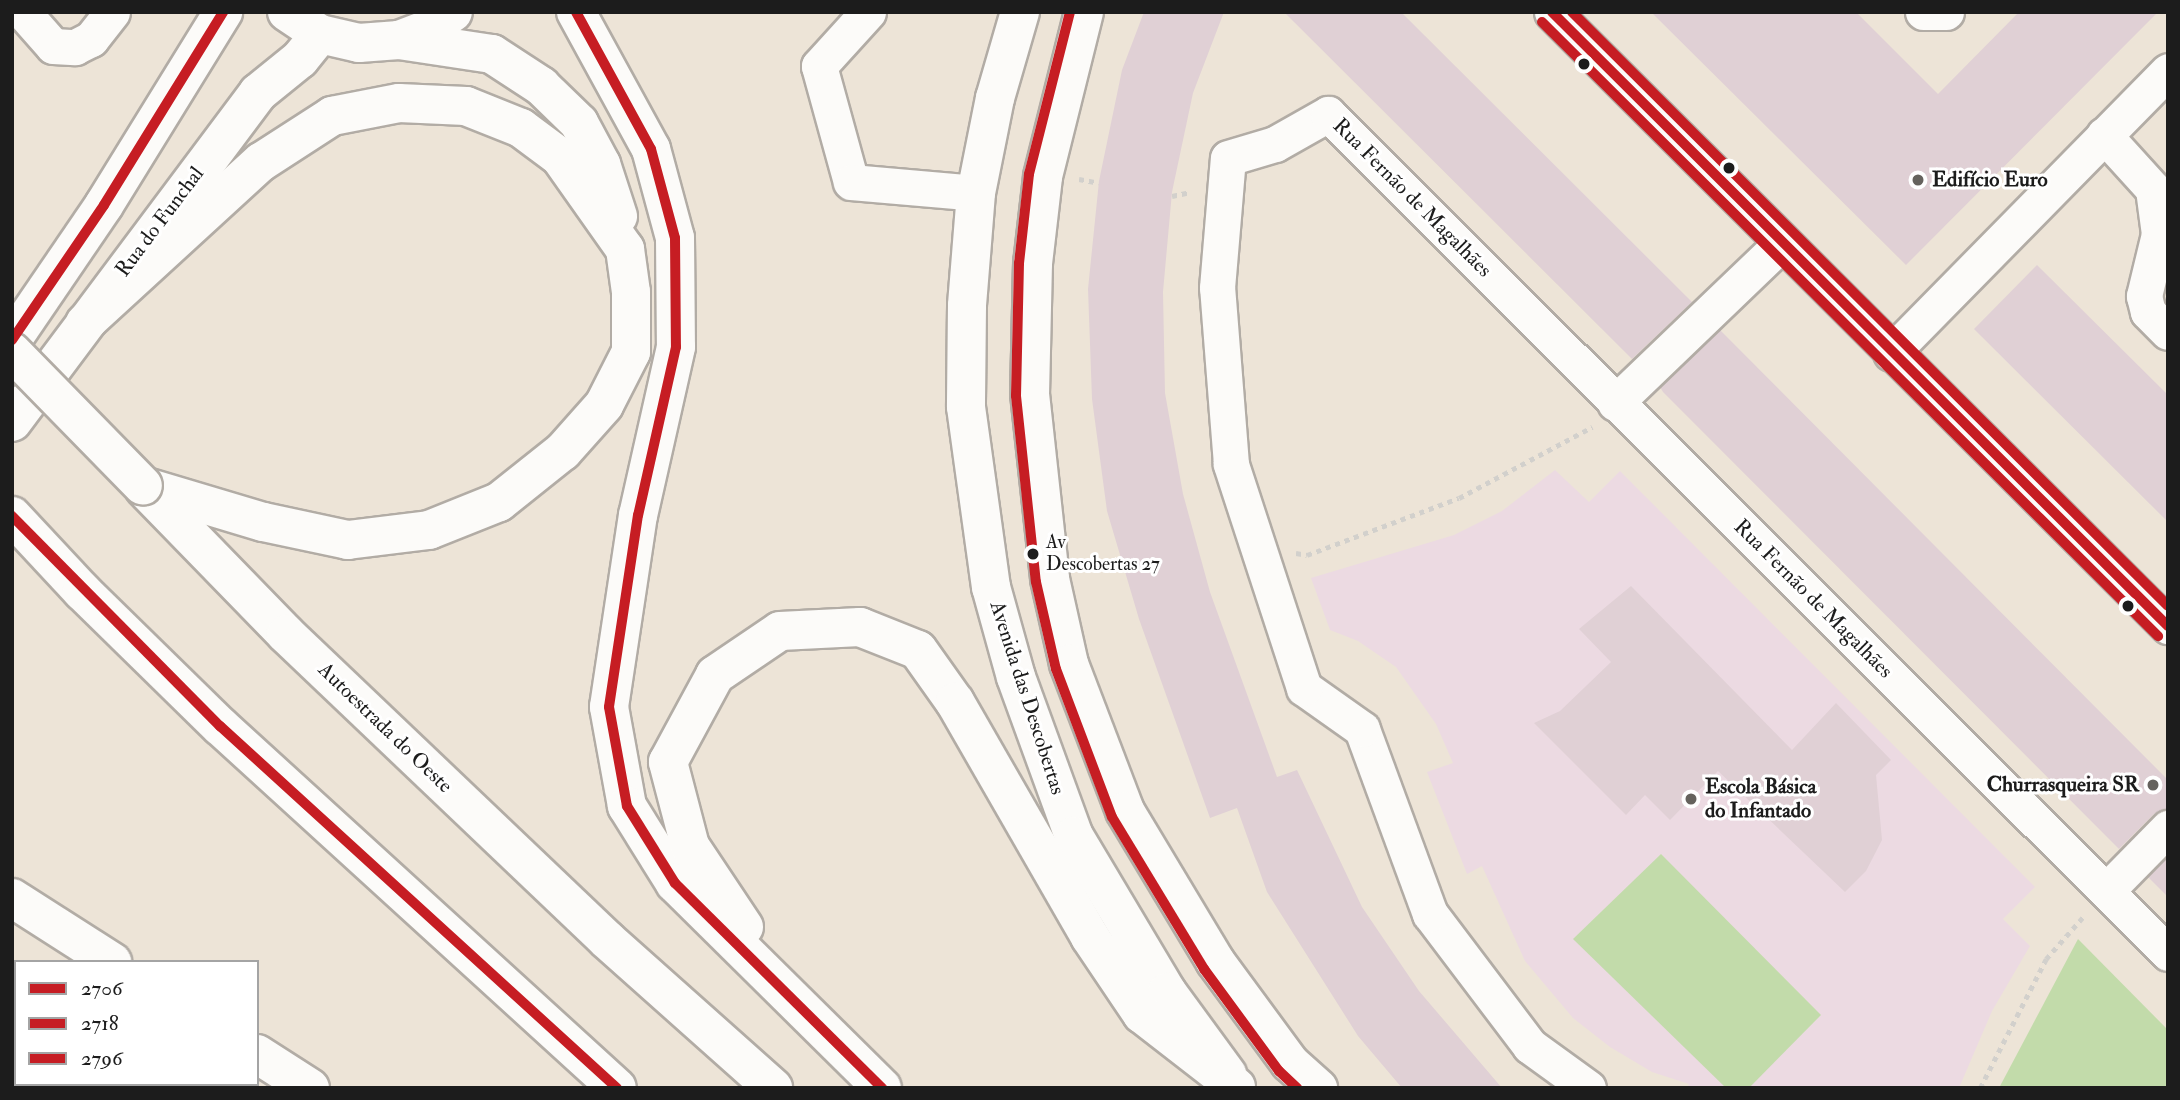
<!DOCTYPE html>
<meta charset="utf-8">
<style>
body{margin:0}
#map{position:relative;width:2180px;height:1100px;overflow:hidden;background:#ede4d7;font-family:"IM FELL Double Pica",serif}
div>[style]{position:absolute}
[style*='--x']{left:calc(var(--x)*1px);top:calc(var(--y)*1px);width:calc(var(--w)*1px);rotate:calc(var(--a)*1deg)}
.built>*{inset:0;background:#ecdae2}
.green>*{inset:0;background:#c2dbaa}
.building>*{inset:0;background:#e0d0d5}
.path>*{height:4.5px;margin-top:-2.25px;transform-origin:0;background:repeating-linear-gradient(90deg,#d2d0cc 0 5px,transparent 0 10px)}
.roads{filter:drop-shadow(2px 0 #b2aca5) drop-shadow(-2px 0 #b2aca5) drop-shadow(0 2px #b2aca5) drop-shadow(0 -2px #b2aca5)}
.minor>*{height:35px;margin:-17.5px;padding:0 17.5px;transform-origin:17.5px;border-radius:17.5px;background:#fcfbf9}
.major>*{height:38px;margin:-19px;padding:0 19px;transform-origin:19px;border-radius:19px;background:#fcfbf9}
.highway>*{height:38px;margin:-19px;padding:0 19px;transform-origin:19px;border-radius:19px;background:#fcfbf9}
.bridges{filter:drop-shadow(2px 0 #b2aca5) drop-shadow(-2px 0 #b2aca5) drop-shadow(0 2px #b2aca5) drop-shadow(0 -2px #b2aca5)}
.highway-bridge>*{height:38px;margin:-19px;padding:0 19px;transform-origin:19px;border-radius:19px;background:#fcfbf9}
.bus-1>*{height:10px;margin:-5px;padding:0 5px;transform-origin:5px;border-radius:5px;background:#c61d23}
.bus-2>*{height:10px;margin:-5px;padding:0 5px;transform-origin:5px;border-radius:5px;background:#c61d23}
.bus-3>*{height:10px;margin:-5px;padding:0 5px;transform-origin:5px;border-radius:5px;background:#c61d23}
.dots>*{width:19px;height:19px;translate:-50% -50%;box-sizing:border-box;border:4px solid #fff;border-radius:50%}
span{translate:-50% -50%;white-space:nowrap;text-align:center;line-height:1.15;-webkit-text-stroke:6px #fff;paint-order:stroke}
.bus-label{font-size:19px;color:#1c1c1c}
.left{translate:0 -50%;text-align:left}
.poi-label{font-size:21px;color:#1c1c1c;font-weight:700}
.right{translate:-100% -50%;text-align:right}
.street-label{font-size:21px;color:#1c1c1c}
.frame{position:absolute;inset:0;border:14px solid #1c1c1c;pointer-events:none}
.legend{position:absolute;left:14px;top:960px;width:245px;height:126px;box-sizing:border-box;background:#fff;border:2px solid #a4a4a4;margin:0;padding:9px 12px;list-style:none;font-size:21px;color:#1c1c1c}
.legend li{display:flex;align-items:center;gap:14px;height:35px}
.legend b{width:35px;border:2px solid #a4a4a4}
</style>
<div id="map">
<div class="built">
<i style="clip-path:polygon(1555px 470px,1589px 502px,1620px 471px,2035px 887px,2003px 919px,2030px 946px,1992px 1011px,1959px 1088px,1687px 1088px,1689px 1084px,1652px 1072px,1610px 1047px,1573px 1018px,1525px 961px,1482px 866px,1467px 874px,1427px 772px,1453px 763px,1436px 724px,1396px 667px,1358px 641px,1330px 630px,1311px 578px,1454px 535px,1502px 511px)"></i>
</div>
<div class="green">
<i style="clip-path:polygon(1661px 854px,1821px 1015px,1749px 1088px,1726px 1088px,1573px 939px)"></i>
<i style="clip-path:polygon(2078px 939px,2168px 1030px,2168px 1088px,1999px 1088px)"></i>
</div>
<div class="building">
<i style="clip-path:polygon(1144px 12px,1224px 12px,1193px 93px,1172px 192px,1163px 292px,1165px 393px,1183px 494px,1210px 592px,1277px 777px,1297px 770px,1362px 907px,1419px 991px,1502px 1088px,1402px 1088px,1358px 1036px,1267px 892px,1237px 808px,1210px 818px,1139px 619px,1107px 511px,1092px 399px,1088px 289px,1099px 181px,1122px 70px)"></i>
<i style="clip-path:polygon(1284px 12px,1401px 12px,1692px 302px,1632px 359px)"></i>
<i style="clip-path:polygon(1651px 12px,1856px 12px,1938px 94px,2019px 12px,2158px 12px,1906px 265px)"></i>
<i style="clip-path:polygon(2037px 265px,2168px 395px,2168px 522px,1974px 329px)"></i>
<i style="clip-path:polygon(1720px 330px,2168px 780px,2168px 808px,2154px 814px,2119px 849px,1663px 392px,1660px 387px)"></i>
<i style="clip-path:polygon(1631px 586px,1792px 750px,1836px 703px,1891px 760px,1876px 775px,1882px 840px,1866px 871px,1845px 892px,1718px 771px,1670px 820px,1645px 795px,1626px 815px,1534px 723px,1560px 711px,1611px 662px,1579px 629px)"></i>
<i style="clip-path:polygon(2168px 857px,2168px 897px,2148px 877px)"></i>
</div>
<div class="path">
<i style="--x:1079;--y:179;--w:20;--a:11"></i>
<i style="--x:1172;--y:196;--w:19;--a:-12"></i>
<i style="--x:1296;--y:553;--w:11;--a:10"></i>
<i style="--x:1307;--y:555;--w:162;--a:-20.6"></i>
<i style="--x:1459;--y:498;--w:151;--a:-28.1"></i>
<i style="--x:1980;--y:1088;--w:145;--a:-62.9"></i>
<i style="--x:2046;--y:959;--w:56;--a:-48.6"></i>
</div>
<div class="roads">
<div class="minor">
<i style="--x:23;--y:12;--w:45;--a:48.6"></i>
<i style="--x:53;--y:46;--w:22;--a:3"></i>
<i style="--x:75;--y:47;--w:18;--a:-27"></i>
<i style="--x:91;--y:39;--w:34;--a:-52"></i>
<i style="--x:868;--y:12;--w:73;--a:132.2"></i>
<i style="--x:819;--y:66;--w:120;--a:74.6"></i>
<i style="--x:851;--y:182;--w:125;--a:5"></i>
<i style="--x:1552;--y:12;--w:870;--a:44.91"></i>
<i style="--x:1923;--y:12;--w:23;--a:0"></i>
<i style="--x:2104;--y:135;--w:73;--a:47.8"></i>
<i style="--x:2153;--y:189;--w:45;--a:82.4"></i>
<i style="--x:2159;--y:234;--w:64;--a:103.6"></i>
<i style="--x:2144;--y:296;--w:16;--a:76"></i>
<i style="--x:2148;--y:312;--w:28;--a:45"></i>
<i style="--x:1891;--y:353;--w:395;--a:-45.5"></i>
<i style="--x:1615;--y:403;--w:231;--a:-43.8"></i>
<i style="--x:2107;--y:890;--w:87;--a:-45.5"></i>
<i style="--x:1588;--y:1088;--w:72;--a:-144.1"></i>
<i style="--x:1530;--y:1046;--w:166;--a:-127.1"></i>
<i style="--x:1430;--y:914;--w:197;--a:-110.2"></i>
<i style="--x:1362;--y:729;--w:71;--a:-144.7"></i>
<i style="--x:1304;--y:688;--w:236;--a:-108.1"></i>
<i style="--x:1231;--y:464;--w:177;--a:-94.5"></i>
<i style="--x:1217;--y:288;--w:130;--a:-85.2"></i>
<i style="--x:1228;--y:158;--w:49;--a:-16.6"></i>
<i style="--x:1275;--y:144;--w:61;--a:-29.5"></i>
<i style="--x:1328;--y:114;--w:1187;--a:44.97"></i>
</div>
<div class="major">
<i style="--x:287;--y:12;--w:40;--a:34"></i>
<i style="--x:320;--y:34;--w:40;--a:13"></i>
<i style="--x:359;--y:43;--w:40;--a:-4.3"></i>
<i style="--x:399;--y:40;--w:31;--a:-21"></i>
<i style="--x:428;--y:29;--w:30;--a:-34"></i>
<i style="--x:1020;--y:12;--w:90;--a:106.2"></i>
<i style="--x:995;--y:98;--w:97;--a:101.3"></i>
<i style="--x:976;--y:193;--w:113;--a:94.6"></i>
<i style="--x:967;--y:306;--w:101;--a:90.6"></i>
<i style="--x:966;--y:407;--w:182;--a:82.1"></i>
<i style="--x:991;--y:587;--w:93;--a:74.5"></i>
<i style="--x:1016;--y:677;--w:169;--a:70"></i>
<i style="--x:1074;--y:836;--w:182;--a:59.2"></i>
<i style="--x:1167;--y:992;--w:102;--a:53.8"></i>
<i style="--x:1084;--y:12;--w:170;--a:104"></i>
<i style="--x:1043;--y:177;--w:87;--a:96.6"></i>
<i style="--x:1033;--y:263;--w:131;--a:91.3"></i>
<i style="--x:1030;--y:394;--w:186;--a:83.8"></i>
<i style="--x:1050;--y:579;--w:87;--a:77.4"></i>
<i style="--x:1069;--y:664;--w:157;--a:69.1"></i>
<i style="--x:1125;--y:811;--w:175;--a:59"></i>
<i style="--x:1215;--y:961;--w:127;--a:53.7"></i>
<i style="--x:1290;--y:1063;--w:38;--a:42"></i>
<i style="--x:12;--y:340;--w:163;--a:-55.7"></i>
<i style="--x:104;--y:205;--w:227;--a:-58.3"></i>
<i style="--x:12;--y:422;--w:411;--a:-53.2"></i>
<i style="--x:258;--y:93;--w:54;--a:-39"></i>
<i style="--x:300;--y:59;--w:32;--a:-51"></i>
</div>
<div class="highway">
<i style="--x:576;--y:12;--w:156;--a:61.3"></i>
<i style="--x:651;--y:149;--w:92;--a:74.9"></i>
<i style="--x:675;--y:238;--w:109;--a:89.5"></i>
<i style="--x:676;--y:347;--w:172;--a:102.7"></i>
<i style="--x:638;--y:515;--w:194;--a:98.6"></i>
<i style="--x:609;--y:707;--w:101;--a:79.7"></i>
<i style="--x:627;--y:806;--w:91;--a:58.1"></i>
<i style="--x:675;--y:883;--w:291;--a:44.7"></i>
<i style="--x:399;--y:40;--w:94;--a:8.6"></i>
<i style="--x:492;--y:54;--w:59;--a:33.1"></i>
<i style="--x:541;--y:86;--w:53;--a:44.2"></i>
<i style="--x:579;--y:123;--w:47;--a:61.8"></i>
<i style="--x:601;--y:164;--w:55;--a:71.9"></i>
<i style="--x:85;--y:323;--w:239;--a:-42.5"></i>
<i style="--x:261;--y:162;--w:85;--a:-32.9"></i>
<i style="--x:332;--y:116;--w:68;--a:-11"></i>
<i style="--x:399;--y:103;--w:67;--a:2.6"></i>
<i style="--x:466;--y:106;--w:59;--a:21.8"></i>
<i style="--x:521;--y:128;--w:49;--a:36.6"></i>
<i style="--x:560;--y:157;--w:113;--a:54.8"></i>
<i style="--x:625;--y:249;--w:43;--a:82.1"></i>
<i style="--x:631;--y:292;--w:60;--a:90"></i>
<i style="--x:631;--y:352;--w:59;--a:117"></i>
<i style="--x:604;--y:405;--w:62;--a:131.7"></i>
<i style="--x:563;--y:451;--w:82;--a:141.4"></i>
<i style="--x:499;--y:502;--w:75;--a:158.2"></i>
<i style="--x:429;--y:530;--w:82;--a:173"></i>
<i style="--x:348;--y:540;--w:87;--a:-168"></i>
<i style="--x:263;--y:522;--w:125;--a:-163.3"></i>
<i style="--x:144;--y:488;--w:204;--a:45.8"></i>
<i style="--x:286;--y:634;--w:442;--a:43.6"></i>
<i style="--x:606;--y:939;--w:224;--a:41.7"></i>
<i style="--x:12;--y:516;--w:103;--a:47"></i>
<i style="--x:82;--y:591;--w:193;--a:44.4"></i>
<i style="--x:220;--y:726;--w:537;--a:42.36"></i>
<i style="--x:12;--y:898;--w:119;--a:32.6"></i>
<i style="--x:744;--y:927;--w:97;--a:-123.7"></i>
<i style="--x:690;--y:846;--w:87;--a:-104.7"></i>
<i style="--x:668;--y:762;--w:99;--a:-61.6"></i>
<i style="--x:715;--y:675;--w:78;--a:-34.1"></i>
<i style="--x:780;--y:631;--w:80;--a:-2.9"></i>
<i style="--x:860;--y:627;--w:62;--a:21.6"></i>
<i style="--x:918;--y:650;--w:64;--a:54.6"></i>
<i style="--x:955;--y:702;--w:271;--a:60.1"></i>
<i style="--x:1090;--y:937;--w:93;--a:56"></i>
<i style="--x:1142;--y:1014;--w:119;--a:37.8"></i>
<i style="--x:257;--y:1054;--w:63;--a:32.7"></i>
</div>
</div>
<div class="bridges">
<div class="highway-bridge">
<i style="--x:12;--y:352;--w:187;--a:45.6"></i>
</div>
</div>
<div class="bus-1">
<i style="--x:576;--y:12;--w:156;--a:61.3"></i>
<i style="--x:651;--y:149;--w:92;--a:74.9"></i>
<i style="--x:675;--y:238;--w:109;--a:89.5"></i>
<i style="--x:676;--y:347;--w:172;--a:102.7"></i>
<i style="--x:638;--y:515;--w:194;--a:98.6"></i>
<i style="--x:609;--y:707;--w:101;--a:79.7"></i>
<i style="--x:627;--y:806;--w:91;--a:58.1"></i>
<i style="--x:675;--y:883;--w:291;--a:44.7"></i>
<i style="--x:1552;--y:12;--w:870;--a:44.91"></i>
<i style="--x:12;--y:340;--w:163;--a:-55.7"></i>
<i style="--x:104;--y:205;--w:227;--a:-58.3"></i>
<i style="--x:12;--y:516;--w:296;--a:45.3"></i>
<i style="--x:220;--y:726;--w:537;--a:42.36"></i>
</div>
<div class="bus-2">
<i style="--x:1070;--y:12;--w:167;--a:104.2"></i>
<i style="--x:1029;--y:174;--w:90;--a:96.4"></i>
<i style="--x:1019;--y:263;--w:133;--a:91.3"></i>
<i style="--x:1016;--y:396;--w:187;--a:83.9"></i>
<i style="--x:1036;--y:582;--w:89;--a:77.1"></i>
<i style="--x:1056;--y:669;--w:158;--a:69.3"></i>
<i style="--x:1112;--y:817;--w:178;--a:58.8"></i>
<i style="--x:1204;--y:969;--w:127;--a:53.7"></i>
<i style="--x:1279;--y:1071;--w:25;--a:43"></i>
<i style="--x:1542;--y:22;--w:870;--a:44.91"></i>
</div>
<div class="bus-3">
<i style="--x:1572;--y:12;--w:841;--a:44.9"></i>
</div>
<div class="dots">
<i style="left:1584px;top:64px;background:#1c1c1c"></i>
<i style="left:1729px;top:168px;background:#1c1c1c"></i>
<i style="left:1918px;top:180px;background:#65625d"></i>
<i style="left:1033px;top:554px;background:#1c1c1c"></i>
<i style="left:2128px;top:606px;background:#1c1c1c"></i>
<i style="left:2153px;top:785px;background:#65625d"></i>
<i style="left:1691px;top:799px;background:#65625d"></i>
</div>
<div class="bus-label">
<span class="left" style="left:1046px;top:554px">Av<br>Descobertas 27</span>
</div>
<div class="poi-label">
<span class="left" style="left:1932px;top:180px">Edifício Euro</span>
<span class="right" style="left:2139px;top:785px">Churrasqueira SR</span>
<span class="left" style="left:1705px;top:799px">Escola Básica<br>do Infantado</span>
</div>
<div class="street-label">
<span style="left:1412px;top:198px;rotate:45deg">Rua Fernão de Magalhães</span>
<span style="left:160px;top:222px;rotate:-53deg">Rua do Funchal</span>
<span style="left:1813px;top:599px;rotate:45deg">Rua Fernão de Magalhães</span>
<span style="left:1027px;top:698px;rotate:72deg">Avenida das Descobertas</span>
<span style="left:385px;top:728px;rotate:44deg">Autoestrada do Oeste</span>
</div>
<div class="frame"></div>
<ul class="legend">
<li><b style="height:9px;background:#c61d23"></b>2706</li>
<li><b style="height:9px;background:#c61d23"></b>2718</li>
<li><b style="height:9px;background:#c61d23"></b>2796</li>
</ul>
</div>
